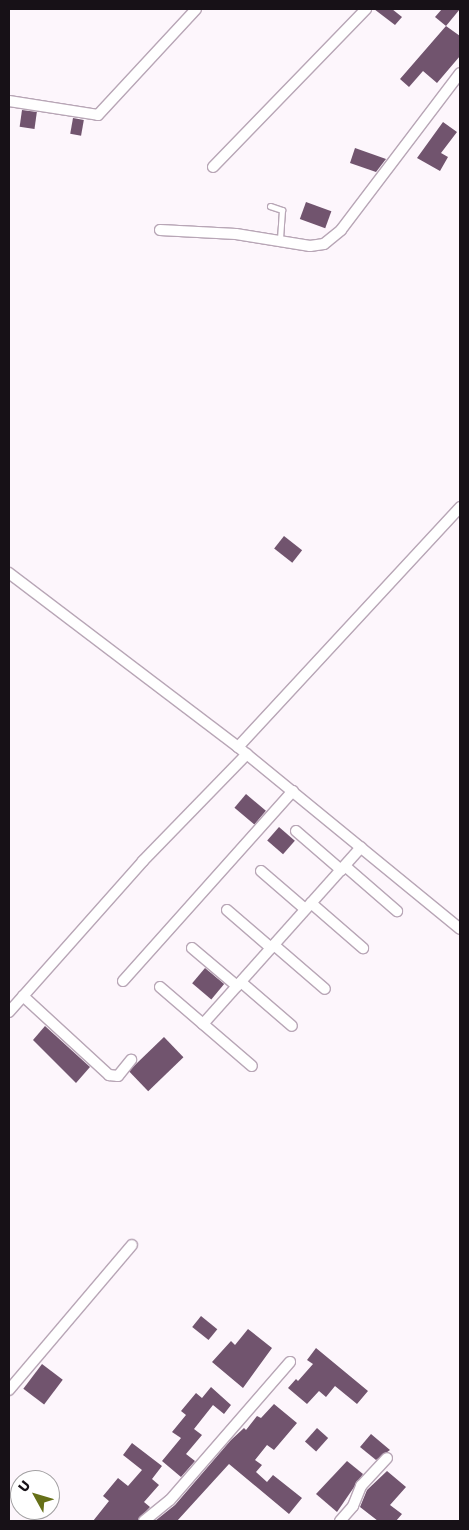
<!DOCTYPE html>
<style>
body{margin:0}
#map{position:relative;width:469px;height:1530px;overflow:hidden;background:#fdf6fc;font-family:Poppins,sans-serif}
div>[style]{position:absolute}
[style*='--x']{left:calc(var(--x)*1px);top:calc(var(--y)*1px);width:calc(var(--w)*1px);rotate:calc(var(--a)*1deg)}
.building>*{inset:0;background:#71546e;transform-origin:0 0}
.roads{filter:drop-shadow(1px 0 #b8a6b6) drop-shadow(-1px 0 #b8a6b6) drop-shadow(0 1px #b8a6b6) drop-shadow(0 -1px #b8a6b6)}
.lane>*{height:5px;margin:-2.5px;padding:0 2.5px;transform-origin:2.5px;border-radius:2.5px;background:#fff}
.street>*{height:10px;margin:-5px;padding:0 5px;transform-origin:5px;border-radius:5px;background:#fff}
span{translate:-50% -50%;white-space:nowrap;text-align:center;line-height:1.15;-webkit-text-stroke:5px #fff;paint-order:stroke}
.frame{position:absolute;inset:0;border:10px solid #171117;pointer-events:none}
.north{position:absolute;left:10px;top:1470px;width:50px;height:50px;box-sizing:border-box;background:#fff;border:1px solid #a2a0a2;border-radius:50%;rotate:309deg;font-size:14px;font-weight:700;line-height:20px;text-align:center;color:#171117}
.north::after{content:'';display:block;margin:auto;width:18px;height:22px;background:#667018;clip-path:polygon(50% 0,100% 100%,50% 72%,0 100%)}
</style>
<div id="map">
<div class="building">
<i style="clip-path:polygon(374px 9px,392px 9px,402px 17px,395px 25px)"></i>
<i style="clip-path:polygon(442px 9px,460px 9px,446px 26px,435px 17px)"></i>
<i style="clip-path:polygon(446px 26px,460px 36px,460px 56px,437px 83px,423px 71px,409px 87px,400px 79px)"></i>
<i style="left:22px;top:110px;width:15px;height:17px;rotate:8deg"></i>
<i style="left:73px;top:118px;width:11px;height:16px;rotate:10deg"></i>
<i style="clip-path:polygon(443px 122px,457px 132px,441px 153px,448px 157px,440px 171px,417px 158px)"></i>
<i style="clip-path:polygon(355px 148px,386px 159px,376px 172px,350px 163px)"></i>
<i style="left:306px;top:202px;width:27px;height:18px;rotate:20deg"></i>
<i style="left:284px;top:536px;width:23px;height:16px;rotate:38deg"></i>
<i style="left:246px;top:794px;width:26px;height:18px;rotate:40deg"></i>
<i style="left:279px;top:827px;width:21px;height:18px;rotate:41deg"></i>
<i style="left:205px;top:968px;width:25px;height:20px;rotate:40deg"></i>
<i style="clip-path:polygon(45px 1026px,90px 1067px,76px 1083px,33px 1040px)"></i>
<i style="left:164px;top:1037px;width:28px;height:49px;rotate:46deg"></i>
<i style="left:201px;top:1316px;width:21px;height:14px;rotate:39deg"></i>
<i style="clip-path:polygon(248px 1329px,272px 1348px,243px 1388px,212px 1362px,231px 1341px,235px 1345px)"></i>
<i style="clip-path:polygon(316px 1348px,368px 1391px,357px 1404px,335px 1386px,326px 1397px,319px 1391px,307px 1404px,288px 1388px,296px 1379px,298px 1381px,313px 1364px,307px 1360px)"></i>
<i style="left:42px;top:1364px;width:26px;height:31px;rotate:37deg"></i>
<i style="clip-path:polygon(211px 1387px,231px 1405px,224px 1414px,213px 1405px,194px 1429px,202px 1435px,186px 1454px,195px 1461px,181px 1477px,162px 1461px,181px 1438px,172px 1432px,186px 1415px,181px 1411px,196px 1393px,202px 1398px)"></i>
<i style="clip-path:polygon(274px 1404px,297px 1423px,274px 1450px,267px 1445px,255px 1460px,262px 1465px,256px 1472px,267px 1482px,273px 1475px,302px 1498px,289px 1514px,229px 1464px,177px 1521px,155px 1521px,175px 1505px,231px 1440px,244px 1428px,246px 1430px,257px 1416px,261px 1418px)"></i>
<i style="left:317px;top:1428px;width:15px;height:18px;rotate:42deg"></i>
<i style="clip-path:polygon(371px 1434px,390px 1450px,376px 1460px,360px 1447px)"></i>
<i style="clip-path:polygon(132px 1443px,162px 1466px,152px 1479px,159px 1485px,144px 1502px,150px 1507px,137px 1521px,93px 1521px,109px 1501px,103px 1496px,118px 1478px,128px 1486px,142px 1470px,123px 1455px)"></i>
<i style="clip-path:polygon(347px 1461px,363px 1474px,337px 1512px,316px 1494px)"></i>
<i style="clip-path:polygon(387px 1471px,406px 1487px,390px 1505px,402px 1514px,396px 1521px,378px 1521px,360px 1507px,367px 1490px)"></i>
</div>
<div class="roads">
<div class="lane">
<i style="--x:270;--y:206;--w:13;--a:18"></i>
<i style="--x:282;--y:210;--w:31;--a:94"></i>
</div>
<div class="street">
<i style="--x:9;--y:101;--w:90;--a:8.9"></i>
<i style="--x:98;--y:115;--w:144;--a:-47.2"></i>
<i style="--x:213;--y:167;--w:220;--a:-45.9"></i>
<i style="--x:160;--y:230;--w:76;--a:3"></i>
<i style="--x:236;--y:234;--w:75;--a:9.2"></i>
<i style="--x:310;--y:246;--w:14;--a:-8"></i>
<i style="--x:324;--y:244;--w:22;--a:-39"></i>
<i style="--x:341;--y:230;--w:197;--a:-52.8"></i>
<i style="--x:9;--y:573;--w:288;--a:37.2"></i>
<i style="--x:238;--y:747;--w:287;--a:39.3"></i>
<i style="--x:238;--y:747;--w:327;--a:-47.2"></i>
<i style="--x:296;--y:831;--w:60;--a:40.9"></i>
<i style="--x:345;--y:866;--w:69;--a:40.9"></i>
<i style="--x:261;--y:871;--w:58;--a:40.8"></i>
<i style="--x:311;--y:903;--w:69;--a:40.9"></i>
<i style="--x:227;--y:910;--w:58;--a:40.8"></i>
<i style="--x:274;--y:945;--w:67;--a:40.8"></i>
<i style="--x:192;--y:948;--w:59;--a:40.2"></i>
<i style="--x:123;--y:981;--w:255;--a:-48.2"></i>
<i style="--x:241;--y:982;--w:67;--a:40.8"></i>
<i style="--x:160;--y:987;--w:121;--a:40.7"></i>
<i style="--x:23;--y:996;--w:117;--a:42.6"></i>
<i style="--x:109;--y:1075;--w:9;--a:6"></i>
<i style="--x:118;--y:1076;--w:21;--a:-51"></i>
<i style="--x:9;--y:1012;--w:202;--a:-48.4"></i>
<i style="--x:143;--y:861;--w:149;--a:-45.8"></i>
<i style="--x:203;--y:1024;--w:237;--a:-48.2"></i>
<i style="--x:9;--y:1390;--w:190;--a:-49.7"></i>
<i style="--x:144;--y:1521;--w:33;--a:-39"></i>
<i style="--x:170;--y:1500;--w:183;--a:-49"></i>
<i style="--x:340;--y:1521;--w:20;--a:-49"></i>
<i style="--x:353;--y:1506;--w:22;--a:-68"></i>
<i style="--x:361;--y:1486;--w:38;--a:-47"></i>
</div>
</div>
<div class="frame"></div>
<div class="north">U</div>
</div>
